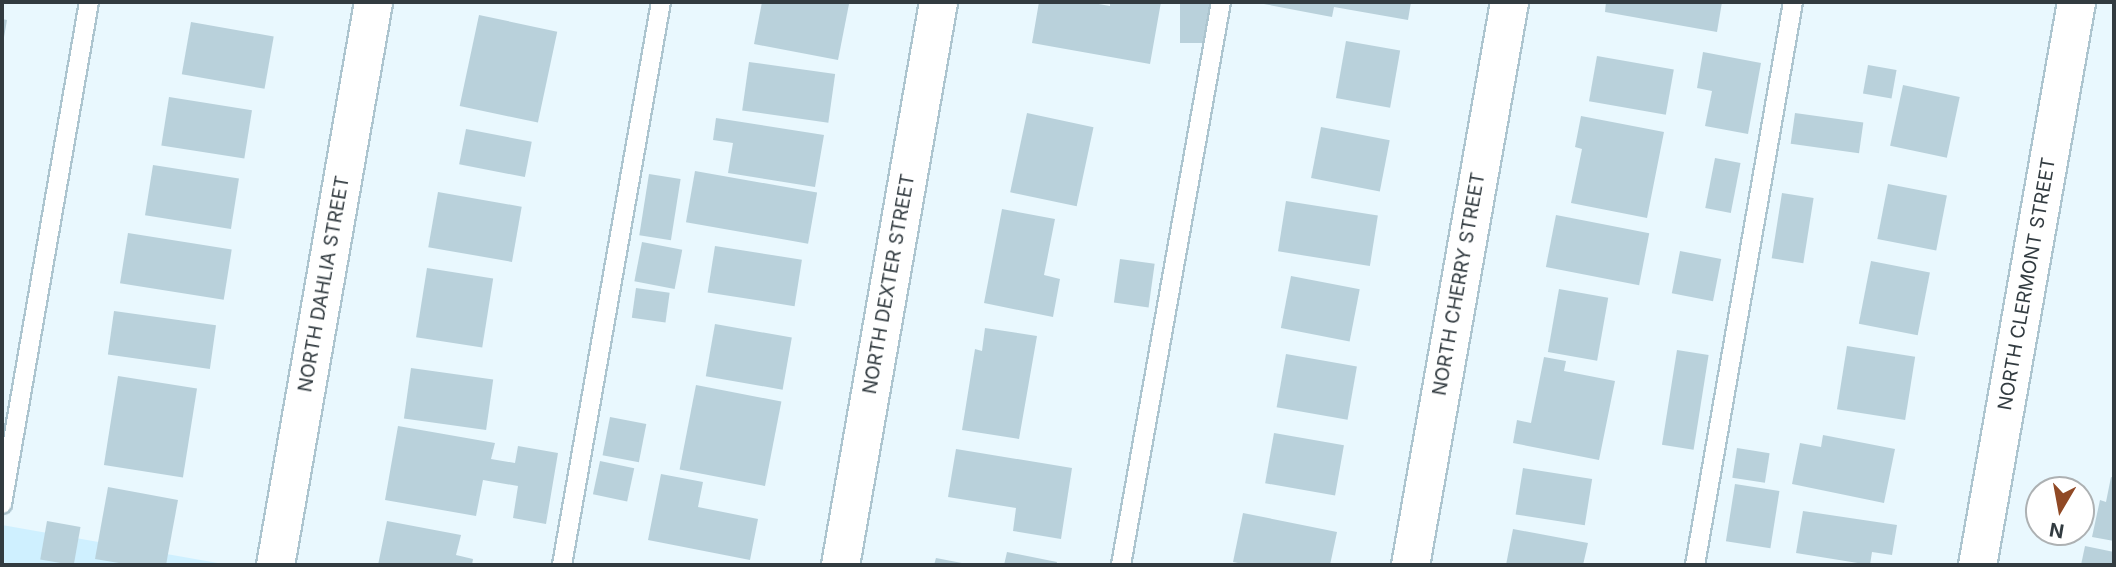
<!DOCTYPE html>
<style>
body{margin:0}
#map{position:relative;width:2116px;height:567px;overflow:hidden;background:#e9f8fe;font-family:Inter,sans-serif}
div>[style]{position:absolute}
[style*='--x']{left:calc(var(--x)*1px);top:calc(var(--y)*1px);width:calc(var(--w)*1px);rotate:calc(var(--a)*1deg)}
.built>*{inset:0;background:#cff0ff}
.building>*{inset:0;background:#b9d1db;transform-origin:0 0}
.roads{filter:drop-shadow(2px 0 #adc5cf) drop-shadow(-2px 0 #adc5cf) drop-shadow(0 2px #adc5cf) drop-shadow(0 -2px #adc5cf)}
.service>*{height:18px;margin:-9px;padding:0 9px;transform-origin:9px;border-radius:9px;background:#fff}
.minor>*{height:37px;margin:-18.5px;padding:0 18.5px;transform-origin:18.5px;border-radius:18.5px;background:#fff}
span{translate:-50% -50%;white-space:nowrap;text-align:center;line-height:1.15;-webkit-text-stroke:7px #fff;paint-order:stroke}
.street-label{font-size:19px;color:#323b40}
.frame{position:absolute;inset:0;border:4px solid #323b40;pointer-events:none}
.north{position:absolute;left:2025px;top:476px;width:70px;height:70px;box-sizing:border-box;background:#fff;border:2px solid #adb1b3;border-radius:50%;rotate:190deg;font-size:19px;font-weight:700;line-height:28px;text-align:center;color:#323b40}
.north::after{content:'';display:block;margin:auto;width:24px;height:32px;background:#904925;clip-path:polygon(50% 0,100% 100%,50% 72%,0 100%)}
</style>
<div id="map">
<div class="built">
<i style="clip-path:polygon(2px 525px,229px 565px,2px 565px)"></i>
</div>
<div class="building">
<i style="clip-path:polygon(762px 2px,849px 4px,838px 60px,754px 44px)"></i>
<i style="clip-path:polygon(1039px 2px,1087px 2px,1110px 6px,1110px 2px,1161px 2px,1150px 64px,1032px 43px)"></i>
<i style="left:1180px;top:2px;width:31px;height:41px"></i>
<i style="clip-path:polygon(1253px 2px,1411px 2px,1408px 20px,1334px 7px,1332px 17px)"></i>
<i style="clip-path:polygon(1606px 2px,1722px 2px,1717px 32px,1605px 12px)"></i>
<i style="left:479px;top:15px;width:80px;height:93px;rotate:12deg"></i>
<i style="clip-path:polygon(2px 19px,7px 20px,3px 43px,2px 43px)"></i>
<i style="left:191px;top:22px;width:84px;height:53px;rotate:10deg"></i>
<i style="left:1346px;top:41px;width:55px;height:58px;rotate:10deg"></i>
<i style="clip-path:polygon(1703px 52px,1761px 63px,1748px 134px,1705px 126px,1712px 91px,1697px 88px)"></i>
<i style="left:1597px;top:56px;width:78px;height:46px;rotate:10deg"></i>
<i style="left:749px;top:62px;width:87px;height:49px;rotate:8deg"></i>
<i style="left:1868px;top:65px;width:29px;height:29px;rotate:10deg"></i>
<i style="left:1903px;top:85px;width:58px;height:62px;rotate:12deg"></i>
<i style="left:169px;top:97px;width:84px;height:49px;rotate:9deg"></i>
<i style="left:1027px;top:113px;width:68px;height:81px;rotate:12deg"></i>
<i style="left:1795px;top:113px;width:69px;height:31px;rotate:8deg"></i>
<i style="clip-path:polygon(1581px 116px,1664px 132px,1647px 218px,1571px 203px,1582px 149px,1575px 147px)"></i>
<i style="clip-path:polygon(716px 118px,824px 135px,815px 187px,728px 173px,733px 143px,713px 140px)"></i>
<i style="left:1321px;top:127px;width:70px;height:52px;rotate:11deg"></i>
<i style="left:466px;top:129px;width:67px;height:36px;rotate:11deg"></i>
<i style="left:1715px;top:158px;width:26px;height:51px;rotate:11deg"></i>
<i style="left:153px;top:165px;width:87px;height:51px;rotate:9deg"></i>
<i style="left:695px;top:171px;width:124px;height:52px;rotate:10deg"></i>
<i style="left:649px;top:174px;width:32px;height:62px;rotate:9deg"></i>
<i style="left:1888px;top:184px;width:60px;height:56px;rotate:11deg"></i>
<i style="left:438px;top:192px;width:85px;height:56px;rotate:10deg"></i>
<i style="left:1782px;top:193px;width:32px;height:66px;rotate:9deg"></i>
<i style="left:1286px;top:201px;width:93px;height:51px;rotate:9deg"></i>
<i style="clip-path:polygon(1002px 209px,1055px 219px,1044px 275px,1060px 279px,1053px 317px,984px 303px)"></i>
<i style="left:1556px;top:215px;width:95px;height:53px;rotate:11deg"></i>
<i style="left:128px;top:233px;width:105px;height:51px;rotate:9deg"></i>
<i style="left:642px;top:242px;width:41px;height:40px;rotate:11deg"></i>
<i style="left:715px;top:246px;width:88px;height:47px;rotate:9deg"></i>
<i style="left:1680px;top:251px;width:42px;height:43px;rotate:11deg"></i>
<i style="left:1120px;top:259px;width:35px;height:44px;rotate:8deg"></i>
<i style="left:1871px;top:261px;width:60px;height:64px;rotate:11deg"></i>
<i style="left:427px;top:268px;width:67px;height:70px;rotate:9deg"></i>
<i style="left:1291px;top:276px;width:70px;height:53px;rotate:11deg"></i>
<i style="left:636px;top:288px;width:34px;height:30px;rotate:8deg"></i>
<i style="left:1559px;top:289px;width:50px;height:64px;rotate:10deg"></i>
<i style="left:114px;top:311px;width:103px;height:44px;rotate:8deg"></i>
<i style="left:715px;top:324px;width:78px;height:53px;rotate:10deg"></i>
<i style="clip-path:polygon(985px 328px,1037px 336px,1019px 439px,962px 430px,975px 349px,982px 351px)"></i>
<i style="left:1847px;top:346px;width:69px;height:64px;rotate:9deg"></i>
<i style="left:1677px;top:350px;width:32px;height:96px;rotate:9deg"></i>
<i style="left:1286px;top:354px;width:72px;height:54px;rotate:10deg"></i>
<i style="clip-path:polygon(1544px 357px,1566px 361px,1564px 371px,1615px 381px,1599px 460px,1513px 443px,1517px 420px,1531px 423px)"></i>
<i style="left:411px;top:368px;width:83px;height:51px;rotate:8deg"></i>
<i style="left:118px;top:376px;width:80px;height:90px;rotate:9deg"></i>
<i style="left:696px;top:385px;width:87px;height:86px;rotate:11deg"></i>
<i style="left:610px;top:417px;width:37px;height:39px;rotate:11deg"></i>
<i style="clip-path:polygon(398px 426px,495px 443px,491px 459px,515px 463px,518px 446px,558px 453px,546px 524px,513px 518px,518px 486px,483px 480px,476px 516px,385px 500px)"></i>
<i style="left:1274px;top:433px;width:71px;height:51px;rotate:10deg"></i>
<i style="clip-path:polygon(1823px 435px,1895px 449px,1884px 503px,1792px 484px,1800px 443px,1821px 447px)"></i>
<i style="left:1737px;top:448px;width:33px;height:30px;rotate:9deg"></i>
<i style="clip-path:polygon(956px 449px,1072px 468px,1061px 539px,1013px 531px,1016px 508px,948px 497px)"></i>
<i style="left:600px;top:461px;width:35px;height:34px;rotate:12deg"></i>
<i style="left:1523px;top:468px;width:70px;height:47px;rotate:9deg"></i>
<i style="clip-path:polygon(661px 474px,703px 482px,698px 507px,758px 519px,750px 560px,648px 540px)"></i>
<i style="clip-path:polygon(2111px 477px,2114px 478px,2114px 541px,2092px 537px,2100px 500px,2106px 502px)"></i>
<i style="left:1735px;top:484px;width:45px;height:58px;rotate:9deg"></i>
<i style="clip-path:polygon(108px 487px,178px 500px,166px 565px,131px 565px,95px 559px)"></i>
<i style="clip-path:polygon(1803px 511px,1897px 525px,1892px 555px,1872px 552px,1870px 565px,1796px 553px)"></i>
<i style="clip-path:polygon(1243px 513px,1337px 532px,1330px 565px,1248px 565px,1233px 562px)"></i>
<i style="left:47px;top:521px;width:34px;height:39px;rotate:10deg"></i>
<i style="clip-path:polygon(387px 521px,461px 535px,456px 555px,473px 559px,472px 565px,378px 565px)"></i>
<i style="clip-path:polygon(1513px 529px,1588px 543px,1583px 565px,1506px 565px)"></i>
<i style="clip-path:polygon(2085px 546px,2114px 552px,2114px 565px,2081px 565px)"></i>
<i style="clip-path:polygon(1007px 552px,1057px 562px,1056px 565px,1004px 565px)"></i>
<i style="clip-path:polygon(936px 558px,967px 564px,967px 565px,934px 565px)"></i>
</div>
<div class="roads">
<div class="service">
<i style="--x:2;--y:504;--w:509;--a:-80.17"></i>
<i style="--x:562;--y:565;--w:572;--a:-80.03"></i>
<i style="--x:1121;--y:565;--w:572;--a:-79.93"></i>
<i style="--x:1695;--y:565;--w:571;--a:-80.13"></i>
</div>
<div class="minor">
<i style="--x:275;--y:565;--w:571;--a:-80.13"></i>
<i style="--x:840;--y:565;--w:571;--a:-80.13"></i>
<i style="--x:1410;--y:565;--w:572;--a:-80.03"></i>
<i style="--x:1977;--y:565;--w:572;--a:-80.03"></i>
</div>
</div>
<div class="street-label">
<span style="left:324px;top:284px;rotate:-80deg">NORTH DAHLIA STREET</span>
<span style="left:889px;top:284px;rotate:-80deg">NORTH DEXTER STREET</span>
<span style="left:1459px;top:284px;rotate:-80deg">NORTH CHERRY STREET</span>
<span style="left:2027px;top:284px;rotate:-80deg">NORTH CLERMONT STREET</span>
</div>
<div class="frame"></div>
<div class="north">N</div>
</div>
